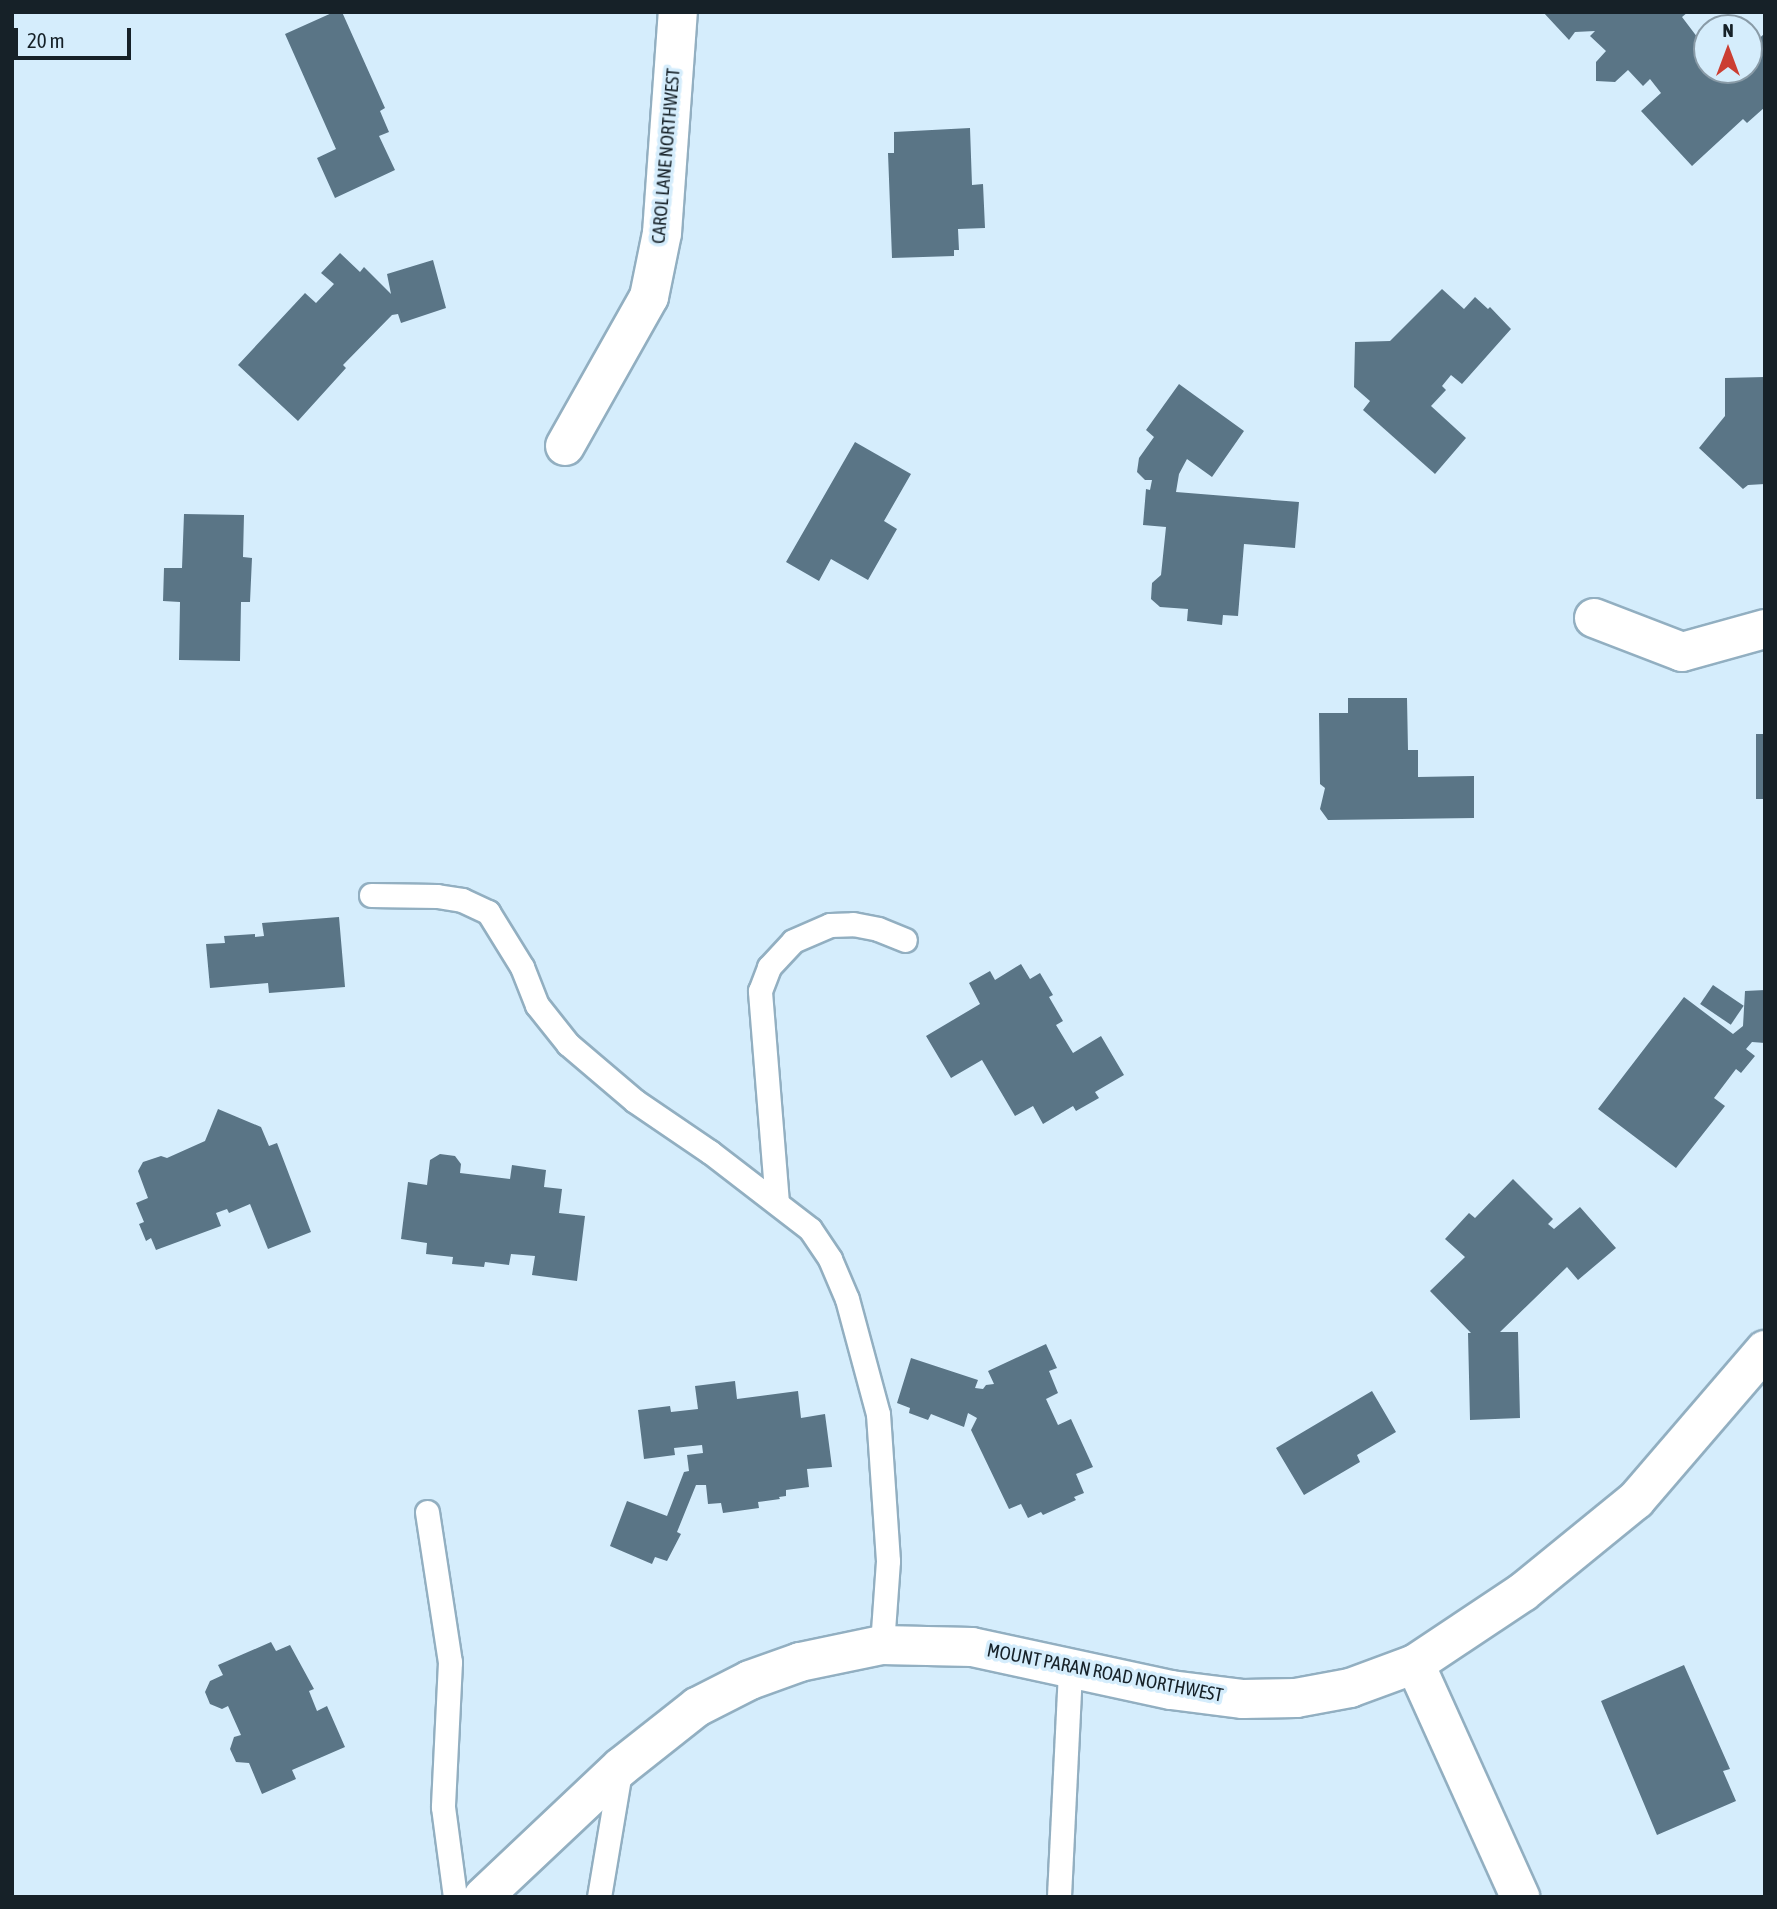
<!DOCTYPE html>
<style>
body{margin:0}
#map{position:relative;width:1777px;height:1909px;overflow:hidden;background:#d5edfc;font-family:"Asap Condensed",sans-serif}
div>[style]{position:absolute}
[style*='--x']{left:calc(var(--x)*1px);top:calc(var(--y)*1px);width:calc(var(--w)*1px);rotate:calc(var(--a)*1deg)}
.building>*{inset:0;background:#5a7586;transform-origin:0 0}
.roads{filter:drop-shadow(2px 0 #92afc1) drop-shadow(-2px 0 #92afc1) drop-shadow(0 2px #92afc1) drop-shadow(0 -2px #92afc1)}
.lane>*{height:23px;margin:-11.5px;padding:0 11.5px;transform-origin:11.5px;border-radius:11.5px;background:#fff}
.street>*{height:38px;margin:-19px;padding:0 19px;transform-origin:19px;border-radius:19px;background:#fff}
.secondary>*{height:38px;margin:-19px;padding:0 19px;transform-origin:19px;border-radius:19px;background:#fff}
span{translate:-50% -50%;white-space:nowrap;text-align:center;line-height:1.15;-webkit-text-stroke:7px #d5edfc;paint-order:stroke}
.street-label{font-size:19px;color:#162128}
.frame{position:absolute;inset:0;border:14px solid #162128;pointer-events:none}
.north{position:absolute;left:1693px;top:14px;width:70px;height:70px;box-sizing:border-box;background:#d5edfc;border:2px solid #899ba7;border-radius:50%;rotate:0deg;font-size:19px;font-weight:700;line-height:28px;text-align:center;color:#162128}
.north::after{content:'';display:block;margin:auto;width:24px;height:32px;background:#cb3e32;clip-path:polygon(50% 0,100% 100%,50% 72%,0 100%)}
.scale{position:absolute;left:14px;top:28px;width:117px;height:32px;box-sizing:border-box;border:4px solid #162128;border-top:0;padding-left:9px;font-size:21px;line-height:24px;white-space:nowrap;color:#162128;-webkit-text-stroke:5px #d5edfc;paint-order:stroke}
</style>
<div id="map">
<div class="building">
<i style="clip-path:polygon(334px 12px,342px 12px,385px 108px,380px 111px,389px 132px,379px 136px,395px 170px,335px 198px,317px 158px,336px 149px,285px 34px)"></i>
<i style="clip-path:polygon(1543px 12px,1688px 12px,1682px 17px,1707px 50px,1707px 70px,1749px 70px,1749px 48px,1765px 33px,1765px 107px,1747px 123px,1743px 119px,1692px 166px,1641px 111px,1661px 93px,1650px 79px,1643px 86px,1628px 70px,1615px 82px,1596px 81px,1596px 62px,1606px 51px,1590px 36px,1595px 31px,1575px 32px,1569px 40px)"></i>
<i style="clip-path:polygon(970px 128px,972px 185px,983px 184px,985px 228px,958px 229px,959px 250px,954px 250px,954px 256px,892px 258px,888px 153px,894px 153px,894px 132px)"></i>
<i style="clip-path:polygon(340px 253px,360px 272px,364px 267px,391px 294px,387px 274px,433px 260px,446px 308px,401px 323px,398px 314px,392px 315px,343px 365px,346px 368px,298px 421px,238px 365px,305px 293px,316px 303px,334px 284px,321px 273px)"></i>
<i style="clip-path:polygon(1442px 289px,1464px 309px,1475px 297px,1488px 309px,1490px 307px,1511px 329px,1462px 384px,1451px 375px,1442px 386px,1446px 390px,1431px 406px,1466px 438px,1435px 474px,1363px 410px,1370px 401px,1354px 387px,1355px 342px,1390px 341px)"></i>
<i style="clip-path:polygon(1765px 377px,1765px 484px,1748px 485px,1743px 489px,1699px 448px,1725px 416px,1725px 378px)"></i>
<i style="clip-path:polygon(1179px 384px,1244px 431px,1212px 477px,1187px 459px,1179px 474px,1176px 492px,1299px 502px,1295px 548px,1244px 544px,1238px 616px,1223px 615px,1222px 625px,1187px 621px,1188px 609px,1160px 607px,1151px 599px,1152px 583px,1161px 575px,1166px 527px,1143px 525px,1146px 489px,1150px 490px,1152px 480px,1145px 480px,1137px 472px,1139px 458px,1154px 437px,1146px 430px)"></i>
<i style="clip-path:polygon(855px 442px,911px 474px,884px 521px,897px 529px,868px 580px,831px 559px,819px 581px,786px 562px)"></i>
<i style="clip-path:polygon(184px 514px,244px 515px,243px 557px,252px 558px,250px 602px,241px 602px,240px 661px,179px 660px,180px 602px,163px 601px,164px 568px,182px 568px)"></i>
<i style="clip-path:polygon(1348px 698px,1407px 698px,1408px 750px,1418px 750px,1418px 777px,1474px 776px,1474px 818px,1328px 820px,1320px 809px,1325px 788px,1320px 784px,1319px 713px,1348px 713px)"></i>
<i style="left:1756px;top:734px;width:9px;height:65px"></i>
<i style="clip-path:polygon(339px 917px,345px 987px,269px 993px,268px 983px,210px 988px,206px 944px,225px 943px,224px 936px,255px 934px,255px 937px,264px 936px,262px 923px)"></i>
<i style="clip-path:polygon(1021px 964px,1030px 979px,1040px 973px,1053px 995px,1049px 997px,1063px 1021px,1056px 1025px,1073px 1053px,1101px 1036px,1124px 1075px,1095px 1092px,1099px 1098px,1076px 1111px,1073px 1106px,1043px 1124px,1033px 1106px,1015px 1116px,982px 1060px,951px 1078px,926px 1036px,980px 1004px,969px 983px,990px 971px,995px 980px)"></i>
<i style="left:1713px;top:985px;width:37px;height:23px;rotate:34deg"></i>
<i style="clip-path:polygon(1765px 990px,1765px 1043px,1752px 1042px,1746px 1049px,1755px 1056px,1741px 1073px,1736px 1069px,1714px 1098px,1725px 1106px,1676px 1168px,1598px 1109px,1684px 997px,1733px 1034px,1743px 1026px,1745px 991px)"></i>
<i style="clip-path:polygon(218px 1109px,261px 1127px,269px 1146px,277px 1143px,311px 1232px,268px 1249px,250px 1204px,229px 1213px,227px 1209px,216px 1213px,221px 1226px,156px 1250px,151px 1238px,146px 1241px,139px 1224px,144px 1222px,136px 1203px,148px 1198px,138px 1171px,143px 1162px,161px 1156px,167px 1158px,205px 1141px)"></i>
<i style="clip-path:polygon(440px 1154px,455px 1156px,461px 1164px,460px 1173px,510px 1179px,512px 1165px,546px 1170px,544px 1187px,562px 1189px,559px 1213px,585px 1216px,577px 1281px,532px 1275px,535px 1256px,511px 1254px,509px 1265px,485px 1262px,484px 1267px,452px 1264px,453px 1257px,426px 1254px,427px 1243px,401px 1239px,408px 1182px,427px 1185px,430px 1160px)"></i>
<i style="clip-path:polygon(1513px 1179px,1553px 1219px,1548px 1224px,1554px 1229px,1580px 1207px,1616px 1248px,1578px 1280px,1567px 1267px,1500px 1332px,1518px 1332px,1520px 1418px,1470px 1420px,1468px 1333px,1471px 1333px,1430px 1291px,1465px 1257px,1445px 1239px,1469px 1213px,1475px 1218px)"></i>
<i style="clip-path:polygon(1046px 1344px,1057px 1368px,1049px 1371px,1058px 1393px,1046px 1399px,1058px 1425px,1071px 1419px,1093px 1467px,1076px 1474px,1084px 1493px,1074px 1497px,1076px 1500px,1043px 1515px,1041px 1512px,1028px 1518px,1021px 1504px,1009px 1509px,971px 1430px,977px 1418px,968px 1413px,964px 1427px,931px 1414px,928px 1420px,909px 1413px,910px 1408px,897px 1403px,911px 1358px,978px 1380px,975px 1388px,983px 1389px,986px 1385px,994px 1384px,988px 1371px)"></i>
<i style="clip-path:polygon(735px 1381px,737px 1399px,798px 1391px,801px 1418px,825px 1414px,832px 1467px,807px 1469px,809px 1487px,786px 1490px,786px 1496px,779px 1497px,780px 1499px,758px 1502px,759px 1508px,723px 1513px,721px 1503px,708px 1504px,706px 1485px,696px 1485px,677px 1532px,681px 1534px,667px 1561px,655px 1557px,652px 1564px,610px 1546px,627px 1501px,667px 1516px,684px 1472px,689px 1471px,687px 1455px,703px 1453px,702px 1445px,674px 1448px,675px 1455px,644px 1459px,638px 1410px,670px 1406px,671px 1412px,698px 1409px,695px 1386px)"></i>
<i style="clip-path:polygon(1372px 1391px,1396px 1432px,1357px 1455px,1360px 1462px,1304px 1495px,1276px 1448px)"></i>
<i style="clip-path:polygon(271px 1642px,276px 1651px,290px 1645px,314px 1689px,309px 1691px,317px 1711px,327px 1706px,345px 1747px,292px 1770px,296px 1779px,262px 1794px,249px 1763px,236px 1762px,230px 1749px,234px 1737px,241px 1735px,228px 1706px,222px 1709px,210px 1704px,205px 1692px,210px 1681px,223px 1675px,218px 1665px)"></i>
<i style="clip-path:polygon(1684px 1665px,1730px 1769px,1723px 1771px,1736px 1801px,1657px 1835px,1601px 1701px)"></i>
</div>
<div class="roads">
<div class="lane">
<i style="--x:371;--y:895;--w:66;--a:0.9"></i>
<i style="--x:437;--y:896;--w:25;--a:9"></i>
<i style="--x:462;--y:900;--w:29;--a:25"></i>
<i style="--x:488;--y:912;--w:65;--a:58.3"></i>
<i style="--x:522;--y:967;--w:41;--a:68.5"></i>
<i style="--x:537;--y:1005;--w:50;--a:51.5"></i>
<i style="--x:568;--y:1044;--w:88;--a:40.4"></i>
<i style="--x:635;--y:1101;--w:91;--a:34.2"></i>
<i style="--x:710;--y:1152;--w:126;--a:37.6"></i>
<i style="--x:810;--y:1229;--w:36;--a:56"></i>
<i style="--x:830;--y:1259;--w:43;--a:67"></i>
<i style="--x:847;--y:1299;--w:119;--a:74.9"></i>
<i style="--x:878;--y:1414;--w:147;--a:86.1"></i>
<i style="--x:888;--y:1561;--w:84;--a:94.1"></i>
<i style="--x:777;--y:1203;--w:213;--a:-94.6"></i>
<i style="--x:760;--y:991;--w:26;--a:-69"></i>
<i style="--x:769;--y:967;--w:35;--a:-47"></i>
<i style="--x:793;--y:941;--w:40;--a:-23.4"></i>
<i style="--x:830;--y:925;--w:23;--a:-2"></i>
<i style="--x:853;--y:924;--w:25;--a:11"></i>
<i style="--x:878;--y:929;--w:29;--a:22"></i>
<i style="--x:427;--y:1512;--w:152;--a:81.3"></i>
<i style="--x:450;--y:1662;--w:145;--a:92.8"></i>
<i style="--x:443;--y:1807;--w:91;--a:82.4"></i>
<i style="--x:1059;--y:1896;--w:228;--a:-87.2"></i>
<i style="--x:599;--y:1897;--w:128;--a:-80.5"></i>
</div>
<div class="street">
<i style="--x:565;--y:446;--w:171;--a:-60.6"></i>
<i style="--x:649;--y:297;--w:65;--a:-78.5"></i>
<i style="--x:662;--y:233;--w:222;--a:-85.9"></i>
<i style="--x:1594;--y:618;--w:94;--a:21.1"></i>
<i style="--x:1682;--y:652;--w:86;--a:-15.5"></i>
<i style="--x:1415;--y:1664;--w:256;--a:65.7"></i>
</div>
<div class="secondary">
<i style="--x:483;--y:1897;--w:190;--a:-43.3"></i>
<i style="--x:621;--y:1767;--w:97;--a:-38.3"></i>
<i style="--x:697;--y:1707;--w:59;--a:-27"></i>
<i style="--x:750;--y:1680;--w:53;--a:-19.8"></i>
<i style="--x:800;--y:1662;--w:84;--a:-11.7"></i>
<i style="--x:882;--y:1645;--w:90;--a:1.3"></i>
<i style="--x:972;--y:1647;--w:204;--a:12.2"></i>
<i style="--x:1171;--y:1690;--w:73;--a:7.1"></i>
<i style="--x:1243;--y:1699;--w:53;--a:-1.1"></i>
<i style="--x:1296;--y:1698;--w:55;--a:-10.5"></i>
<i style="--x:1350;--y:1688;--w:69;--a:-20.3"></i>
<i style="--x:1415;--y:1664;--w:130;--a:-33.7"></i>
<i style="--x:1523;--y:1592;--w:146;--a:-39.2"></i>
<i style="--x:1636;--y:1500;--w:198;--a:-49.3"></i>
</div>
</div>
<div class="street-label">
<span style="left:666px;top:156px;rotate:-85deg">CAROL LANE NORTHWEST</span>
<span style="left:1105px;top:1673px;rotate:11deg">MOUNT PARAN ROAD NORTHWEST</span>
</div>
<div class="frame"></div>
<div class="north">N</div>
<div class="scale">20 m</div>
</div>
